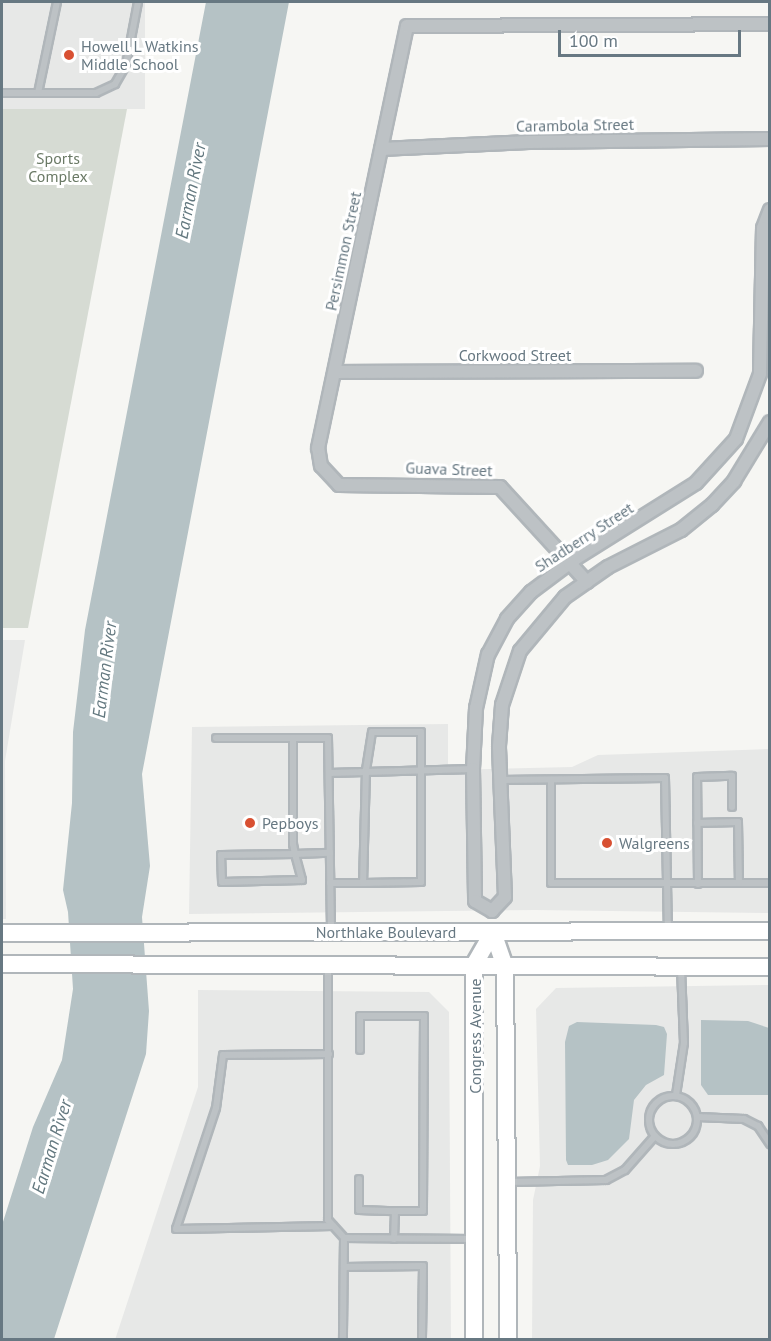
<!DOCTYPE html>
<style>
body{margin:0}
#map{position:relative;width:771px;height:1341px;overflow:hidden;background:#f6f6f3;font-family:"PT Sans",sans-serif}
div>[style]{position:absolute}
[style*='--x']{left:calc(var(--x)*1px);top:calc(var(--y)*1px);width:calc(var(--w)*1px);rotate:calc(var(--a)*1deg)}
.built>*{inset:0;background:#e7e8e7;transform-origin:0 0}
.green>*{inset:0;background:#d6dbd3}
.water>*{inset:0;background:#b5c2c5}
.roads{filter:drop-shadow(2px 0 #b0b6ba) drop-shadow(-2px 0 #b0b6ba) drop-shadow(0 2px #b0b6ba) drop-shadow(0 -2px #b0b6ba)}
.lane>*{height:6px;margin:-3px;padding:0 3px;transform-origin:3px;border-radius:3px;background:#bdc2c5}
.lane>.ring{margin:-3px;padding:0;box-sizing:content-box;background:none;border:6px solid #bdc2c5;border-radius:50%}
.street>*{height:12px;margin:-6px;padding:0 6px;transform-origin:6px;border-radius:6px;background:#bdc2c5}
.secondary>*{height:16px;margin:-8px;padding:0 8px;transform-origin:8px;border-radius:8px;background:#fff}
.dots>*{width:16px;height:16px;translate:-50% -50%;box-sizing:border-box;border:3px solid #fff;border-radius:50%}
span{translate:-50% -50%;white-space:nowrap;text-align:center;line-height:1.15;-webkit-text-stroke:6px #fff;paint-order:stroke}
.poi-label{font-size:16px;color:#677882}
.left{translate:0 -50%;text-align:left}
.street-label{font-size:16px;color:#677882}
.park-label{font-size:16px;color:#6b7a66}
.water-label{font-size:18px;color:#63787f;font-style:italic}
.frame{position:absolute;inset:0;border:3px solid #677882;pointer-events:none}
.scale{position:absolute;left:558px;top:30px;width:183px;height:27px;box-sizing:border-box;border:3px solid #677882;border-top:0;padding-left:8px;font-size:18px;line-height:21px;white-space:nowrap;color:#677882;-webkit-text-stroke:4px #fff;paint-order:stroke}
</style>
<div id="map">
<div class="built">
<i style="left:2px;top:2px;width:143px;height:107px"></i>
<i style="clip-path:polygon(2px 640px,25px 640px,5px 761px,6px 919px,2px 919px)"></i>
<i style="clip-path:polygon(448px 724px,448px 770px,572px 767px,598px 755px,769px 749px,769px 913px,535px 910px,189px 914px,192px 727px)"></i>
<i style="clip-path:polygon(769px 985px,769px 1339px,532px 1340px,533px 1200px,540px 1166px,536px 1009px,556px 988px)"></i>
<i style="clip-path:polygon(198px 990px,429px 992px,449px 1012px,451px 1339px,115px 1340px,198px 1087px)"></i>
</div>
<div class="green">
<i style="clip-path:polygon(2px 109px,127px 109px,28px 628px,2px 628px)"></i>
</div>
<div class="water">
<i style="clip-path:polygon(206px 2px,289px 2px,142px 774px,150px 866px,142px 917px,149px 1011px,146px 1054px,54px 1339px,2px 1340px,2px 1225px,33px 1127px,62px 1060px,73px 989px,68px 912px,63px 890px,72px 803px,73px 732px,85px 630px)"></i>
<i style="clip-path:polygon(701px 1020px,748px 1021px,769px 1028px,769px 1095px,708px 1095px,701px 1085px)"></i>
<i style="clip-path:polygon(577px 1022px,656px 1025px,664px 1027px,667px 1034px,664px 1075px,646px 1085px,634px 1100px,629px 1139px,608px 1160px,592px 1165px,568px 1165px,566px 1160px,565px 1042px,569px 1026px)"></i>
</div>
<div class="roads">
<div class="lane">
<i style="--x:2;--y:93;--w:94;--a:0"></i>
<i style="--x:96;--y:93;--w:21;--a:-25"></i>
<i style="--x:115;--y:84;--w:22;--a:-60"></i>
<i style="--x:126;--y:65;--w:64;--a:-79.2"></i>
<i style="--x:38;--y:93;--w:93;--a:-78.2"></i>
<i style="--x:216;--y:738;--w:112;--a:0"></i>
<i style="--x:328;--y:738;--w:194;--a:89.1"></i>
<i style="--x:293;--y:738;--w:106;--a:90"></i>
<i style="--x:293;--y:844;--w:10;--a:79"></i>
<i style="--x:295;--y:854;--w:27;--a:75"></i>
<i style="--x:302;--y:880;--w:80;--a:178.6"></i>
<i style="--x:222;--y:882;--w:27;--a:-92"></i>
<i style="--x:221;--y:855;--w:74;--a:-0.8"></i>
<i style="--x:295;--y:854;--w:35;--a:-2"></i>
<i style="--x:329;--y:773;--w:144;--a:-1.6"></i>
<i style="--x:500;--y:780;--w:165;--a:-0.7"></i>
<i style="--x:665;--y:778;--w:152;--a:88.9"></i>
<i style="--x:551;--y:780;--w:103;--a:90"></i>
<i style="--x:551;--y:883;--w:219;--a:0"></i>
<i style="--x:697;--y:823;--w:41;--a:-1.4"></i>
<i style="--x:738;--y:822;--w:61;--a:89.1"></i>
<i style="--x:330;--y:883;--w:33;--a:0"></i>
<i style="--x:363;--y:883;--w:58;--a:-1"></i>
<i style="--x:421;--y:882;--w:150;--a:-90"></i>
<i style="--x:421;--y:732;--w:49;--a:180"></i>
<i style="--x:372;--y:732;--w:38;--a:99"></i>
<i style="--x:366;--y:770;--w:113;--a:91.5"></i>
<i style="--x:698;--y:884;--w:107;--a:-90.5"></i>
<i style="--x:697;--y:777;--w:35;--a:-2"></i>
<i style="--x:732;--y:776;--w:31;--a:90"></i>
<i style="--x:328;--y:965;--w:255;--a:90"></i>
<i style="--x:328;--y:1220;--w:24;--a:48"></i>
<i style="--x:344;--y:1238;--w:102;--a:90.6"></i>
<i style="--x:360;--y:1050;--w:34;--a:-90"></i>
<i style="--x:360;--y:1016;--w:64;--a:0"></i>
<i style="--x:424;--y:1016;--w:195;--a:90.3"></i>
<i style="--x:423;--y:1211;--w:28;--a:180"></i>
<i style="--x:395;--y:1211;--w:28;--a:92"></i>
<i style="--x:329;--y:1054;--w:106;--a:179.5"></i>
<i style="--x:223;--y:1055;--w:53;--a:97.5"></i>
<i style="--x:216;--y:1108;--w:127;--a:108.3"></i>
<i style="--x:176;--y:1229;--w:157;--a:-1.1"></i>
<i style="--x:676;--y:1095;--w:53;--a:-81.3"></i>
<i style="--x:684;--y:1043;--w:75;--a:-92.3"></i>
<i class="ring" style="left:649px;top:1096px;width:42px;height:42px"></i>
<i style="--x:698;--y:1117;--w:46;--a:2.5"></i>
<i style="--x:744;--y:1119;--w:16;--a:27"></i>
<i style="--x:758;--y:1126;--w:22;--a:56"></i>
<i style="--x:359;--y:1179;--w:31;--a:90"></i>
<i style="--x:359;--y:1210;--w:36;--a:2"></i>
<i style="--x:509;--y:1182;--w:97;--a:-1.2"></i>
<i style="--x:606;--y:1180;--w:21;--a:-28"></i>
<i style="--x:625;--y:1170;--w:45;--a:-48.6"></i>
<i style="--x:344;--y:1238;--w:128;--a:0.4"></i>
<i style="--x:344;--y:1267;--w:79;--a:-0.7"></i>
<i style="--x:423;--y:1266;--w:74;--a:90.8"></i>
</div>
<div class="street">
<i style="--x:381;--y:149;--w:148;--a:-2.7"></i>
<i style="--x:529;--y:142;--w:241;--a:-0.7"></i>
<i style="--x:770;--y:210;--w:19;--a:111"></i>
<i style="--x:763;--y:228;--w:146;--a:91.2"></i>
<i style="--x:760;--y:374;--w:69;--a:110.3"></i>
<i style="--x:736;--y:439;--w:59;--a:132.3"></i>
<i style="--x:696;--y:483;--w:143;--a:147.9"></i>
<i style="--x:575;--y:559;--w:55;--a:143.1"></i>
<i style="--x:531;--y:592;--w:36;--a:132"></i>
<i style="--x:507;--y:619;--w:40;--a:118"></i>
<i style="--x:488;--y:654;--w:55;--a:102.5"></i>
<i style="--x:476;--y:708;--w:61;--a:92.8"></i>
<i style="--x:473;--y:769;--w:132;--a:89.1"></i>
<i style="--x:475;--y:901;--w:20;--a:30"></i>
<i style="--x:492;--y:911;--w:19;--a:-47"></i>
<i style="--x:505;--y:897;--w:151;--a:-92.3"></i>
<i style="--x:499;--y:746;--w:41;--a:-85.8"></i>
<i style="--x:502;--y:705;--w:57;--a:-71.6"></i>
<i style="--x:520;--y:651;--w:70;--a:-50.2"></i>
<i style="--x:565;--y:597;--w:52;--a:-34.9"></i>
<i style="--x:608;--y:567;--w:82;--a:-26.9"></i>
<i style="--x:681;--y:530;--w:40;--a:-39"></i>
<i style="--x:712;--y:505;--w:33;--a:-47"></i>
<i style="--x:734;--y:481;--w:69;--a:-58.6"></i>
<i style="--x:335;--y:372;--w:361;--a:-0.2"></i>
<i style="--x:587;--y:582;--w:129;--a:-132.5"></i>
<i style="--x:500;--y:487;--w:161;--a:-179.3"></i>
<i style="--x:339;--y:485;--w:26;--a:-133"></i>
<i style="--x:321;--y:466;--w:18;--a:-99"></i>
<i style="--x:318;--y:448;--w:431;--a:-78.1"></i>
<i style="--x:407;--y:26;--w:363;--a:-0.3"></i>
</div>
<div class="secondary">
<i style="--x:493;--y:932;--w:36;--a:71"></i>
<i style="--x:505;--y:966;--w:374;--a:89.5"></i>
<i style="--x:2;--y:933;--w:768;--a:-0.15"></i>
<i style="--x:2;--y:964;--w:768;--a:0.22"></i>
<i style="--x:474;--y:1340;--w:375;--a:-90"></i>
<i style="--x:474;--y:965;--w:38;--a:-60"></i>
</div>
</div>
<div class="dots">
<i style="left:69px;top:55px;background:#d85032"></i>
<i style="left:250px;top:823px;background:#d85032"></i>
<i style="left:607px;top:843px;background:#d85032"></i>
</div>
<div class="poi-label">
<span class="left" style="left:81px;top:55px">Howell L Watkins<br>Middle School</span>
<span class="left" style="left:262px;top:823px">Pepboys</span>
<span class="left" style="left:619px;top:843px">Walgreens</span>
</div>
<div class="street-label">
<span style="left:575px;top:125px;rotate:-1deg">Carambola Street</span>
<span style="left:343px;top:251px;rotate:-78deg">Persimmon Street</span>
<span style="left:515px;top:355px">Corkwood Street</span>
<span style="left:449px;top:469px;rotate:2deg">Guava Street</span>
<span style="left:584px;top:537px;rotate:-33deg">Shadberry Street</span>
<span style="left:386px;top:932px">Northlake Boulevard</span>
<span style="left:475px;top:1036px;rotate:-90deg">Congress Avenue</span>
</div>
<div class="park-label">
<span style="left:58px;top:167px">Sports<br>Complex</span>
</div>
<div class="water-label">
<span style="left:191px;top:191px;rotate:-79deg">Earman River</span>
<span style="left:105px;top:670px;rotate:-83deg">Earman River</span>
<span style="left:52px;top:1147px;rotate:-73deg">Earman River</span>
</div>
<div class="frame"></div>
<div class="scale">100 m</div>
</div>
